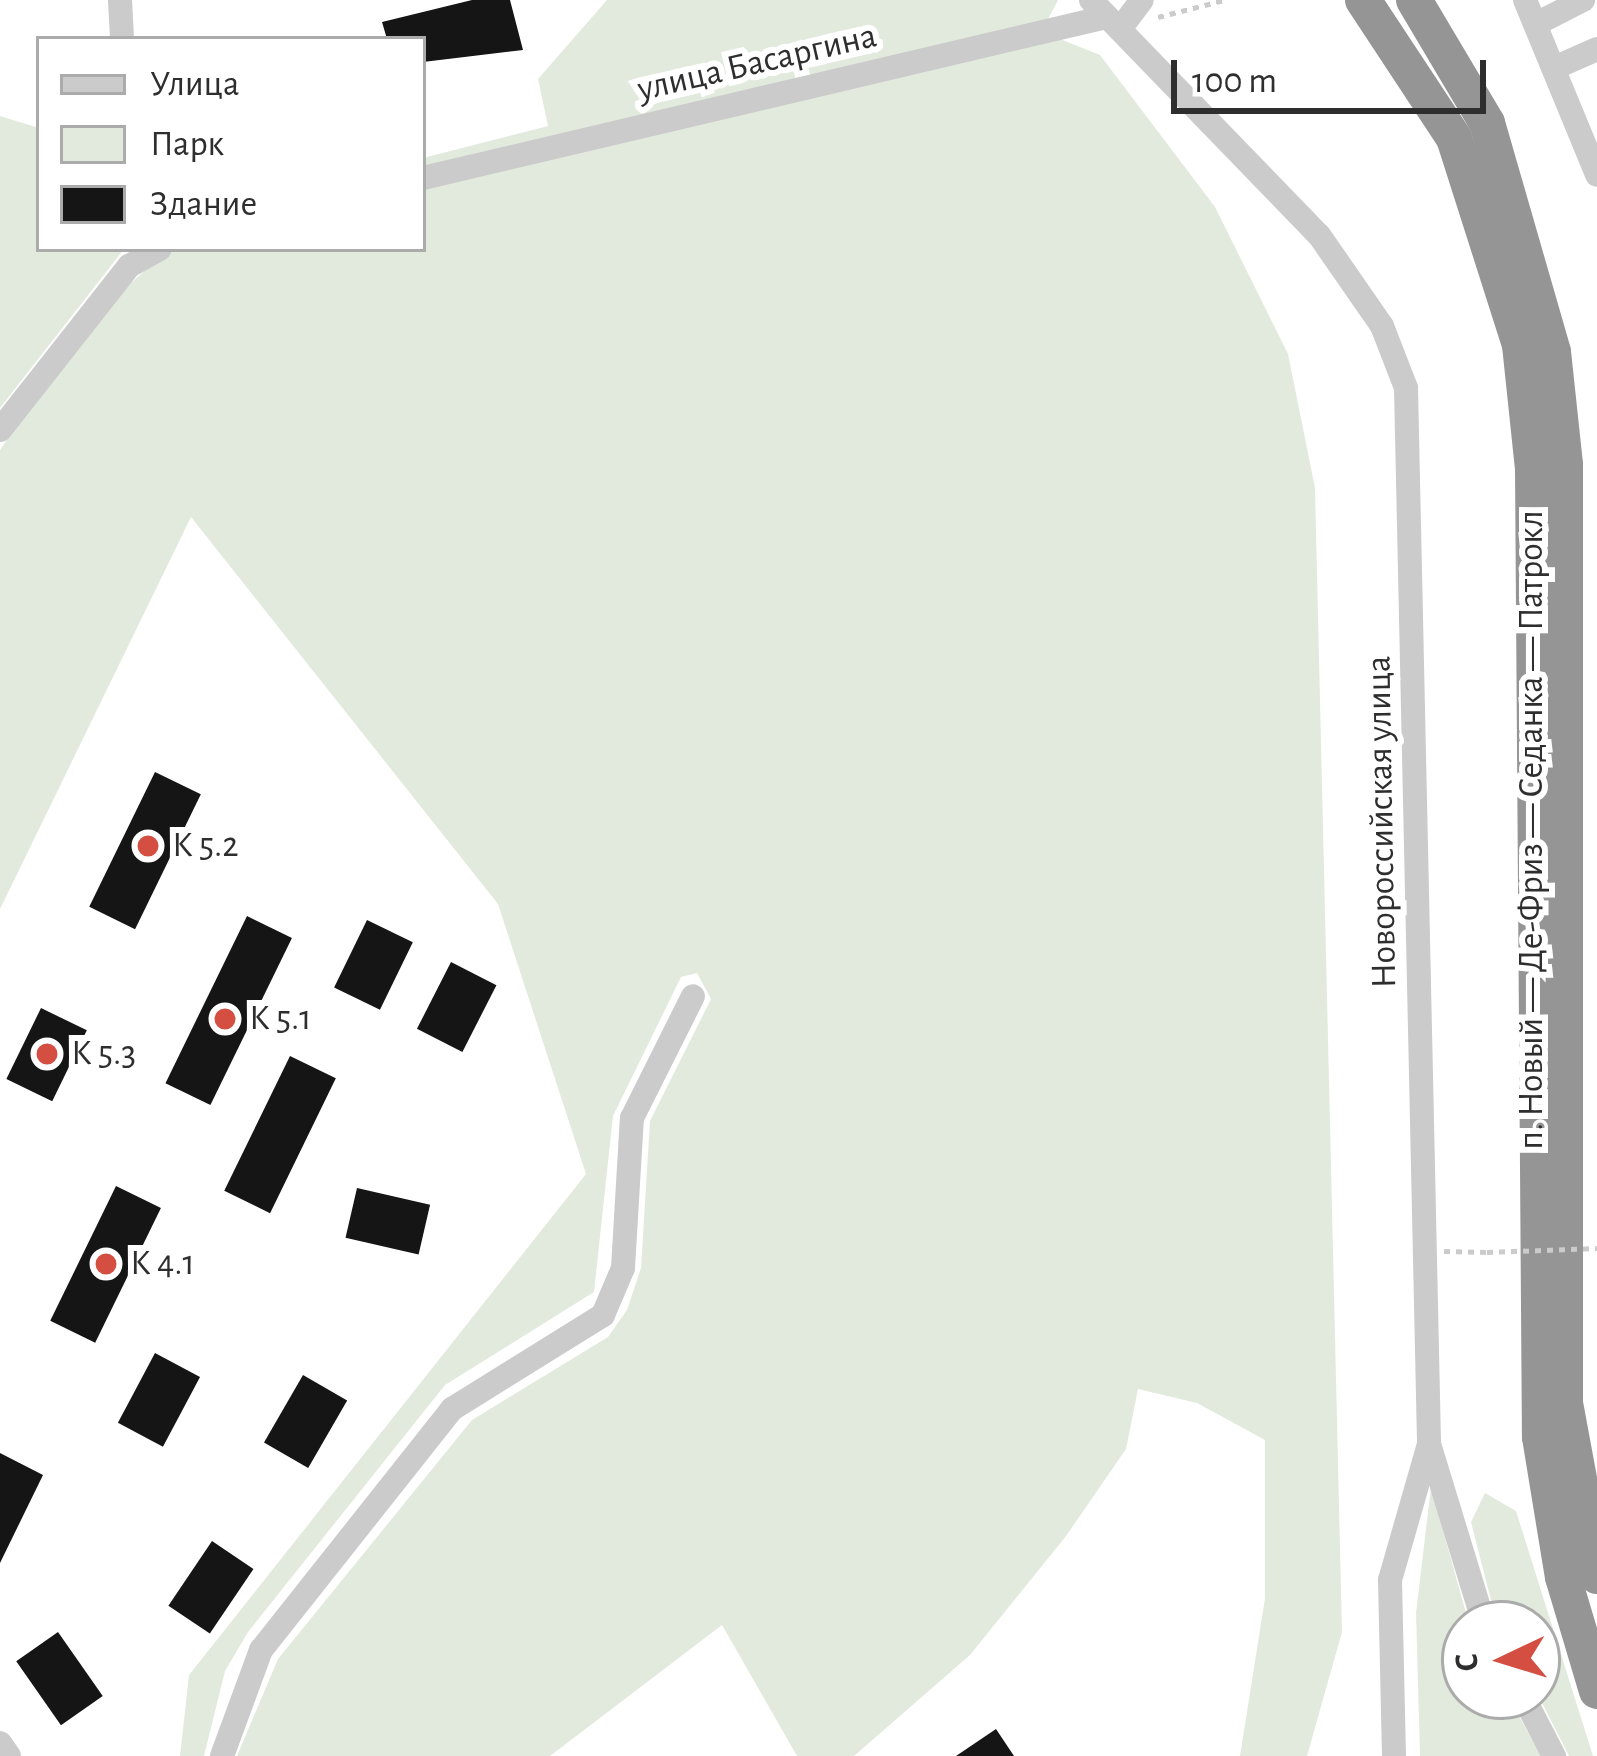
<!DOCTYPE html>
<meta charset="utf-8">
<style>
body{margin:0}
#map{position:relative;width:1597px;height:1756px;overflow:hidden;background:#fff;font-family:"Alegreya Sans",sans-serif}
div>[style]{position:absolute}
[style*='--x']{left:calc(var(--x)*1px);top:calc(var(--y)*1px);width:calc(var(--w)*1px);rotate:calc(var(--a)*1deg)}
.green>*{inset:0;background:#e2eadd}
.building>*{inset:0;background:#151515;transform-origin:0 0}
.path>*{height:4.5px;margin-top:-2.25px;transform-origin:0;background:repeating-linear-gradient(90deg,#cbcbcb 0 6px,transparent 0 12px)}
.minor>*{height:24px;margin:-12px;padding:0 12px;transform-origin:12px;border-radius:12px;background:#cbcbcb}
.highway>*{height:36px;margin:-18px;padding:0 18px;transform-origin:18px;border-radius:18px;background:#959595}
.path-bridge>*{height:4.5px;margin-top:-2.25px;transform-origin:0;background:repeating-linear-gradient(90deg,#cbcbcb 0 6px,transparent 0 12px)}
.dots>*{width:33px;height:33px;translate:-50% -50%;box-sizing:border-box;border:6px solid #fff;border-radius:50%}
span{translate:-50% -50%;white-space:nowrap;text-align:center;line-height:1.15;-webkit-text-stroke:12px #fff;paint-order:stroke}
.street-label{font-size:36px;color:#2e2e2e}
.poi-label{font-size:36px;color:#2e2e2e}
.left{translate:0 -50%;text-align:left}
.legend{position:absolute;left:36px;top:36px;width:390px;height:216px;box-sizing:border-box;background:#fff;border:3px solid #ababab;margin:0;padding:15px 21px;list-style:none;font-size:36px;color:#2e2e2e}
.legend li{display:flex;align-items:center;gap:24px;height:60px}
.legend b{width:60px;border:3px solid #ababab}
.north{position:absolute;left:1441px;top:1600px;width:120px;height:120px;box-sizing:border-box;background:#fff;border:3px solid #ababab;border-radius:50%;rotate:266deg;font-size:33px;font-weight:700;line-height:48px;text-align:center;color:#2e2e2e}
.north::after{content:'';display:block;margin:auto;width:42px;height:54px;background:#d44e42;clip-path:polygon(50% 0,100% 100%,50% 72%,0 100%)}
.scale{position:absolute;left:1171px;top:60px;width:315px;height:54px;box-sizing:border-box;border:6px solid #2e2e2e;border-top:0;padding-left:15px;font-size:36px;line-height:42px;white-space:nowrap;color:#2e2e2e;-webkit-text-stroke:9px #fff;paint-order:stroke}
</style>
<div id="map">
<div class="green">
<i style="clip-path:polygon(607px 0,1058px 0,1046px 23px,423px 169px,423px 158px,548px 126px,538px 79px)"></i>
<i style="clip-path:polygon(1045px 33px,1100px 55px,1215px 207px,1288px 354px,1315px 488px,1342px 1632px,1307px 1756px,1240px 1756px,1265px 1598px,1265px 1440px,1197px 1403px,1138px 1389px,1126px 1449px,1066px 1536px,970px 1655px,854px 1756px,797px 1756px,722px 1625px,550px 1756px,237px 1756px,278px 1659px,472px 1420px,608px 1337px,627px 1310px,641px 1268px,650px 1121px,711px 999px,697px 973px,681px 977px,613px 1116px,594px 1292px,445px 1385px,248px 1632px,225px 1671px,204px 1756px,180px 1756px,189px 1675px,586px 1174px,498px 904px,191px 517px,0 909px,0 450px,84px 325px,169px 249px,423px 249px,423px 177px)"></i>
<i style="clip-path:polygon(0 116px,39px 128px,39px 249px,124px 249px,0 408px)"></i>
<i style="clip-path:polygon(1431px 1487px,1469px 1624px,1465px 1696px,1508px 1696px,1541px 1756px,1420px 1756px,1416px 1613px)"></i>
<i style="clip-path:polygon(1485px 1493px,1516px 1511px,1593px 1756px,1569px 1756px,1537px 1693px,1537px 1624px,1500px 1624px,1494px 1612px,1471px 1522px)"></i>
</div>
<div class="building">
<i style="clip-path:polygon(472px 0,510px 0,523px 50px,423px 62px,423px 39px,387px 39px,382px 22px)"></i>
<i style="left:155px;top:772px;width:51px;height:150px;rotate:26deg"></i>
<i style="left:247px;top:916px;width:50px;height:186px;rotate:26deg"></i>
<i style="left:367px;top:920px;width:51px;height:75px;rotate:26deg"></i>
<i style="left:451px;top:962px;width:51px;height:75px;rotate:27deg"></i>
<i style="left:41px;top:1008px;width:51px;height:79px;rotate:26deg"></i>
<i style="left:290px;top:1056px;width:51px;height:150px;rotate:26deg"></i>
<i style="left:116px;top:1186px;width:50px;height:150px;rotate:26deg"></i>
<i style="left:357px;top:1188px;width:75px;height:51px;rotate:13deg"></i>
<i style="left:155px;top:1353px;width:51px;height:79px;rotate:28deg"></i>
<i style="left:303px;top:1375px;width:51px;height:78px;rotate:30deg"></i>
<i style="clip-path:polygon(0 1453px,43px 1475px,0 1563px)"></i>
<i style="left:212px;top:1541px;width:50px;height:78px;rotate:34deg"></i>
<i style="left:58px;top:1632px;width:78px;height:51px;rotate:55deg"></i>
<i style="clip-path:polygon(996px 1729px,1014px 1756px,956px 1756px)"></i>
</div>
<div class="path">
<i style="--x:1158;--y:17;--w:68;--a:-14.4"></i>
<i style="--x:1444;--y:1251;--w:43;--a:1.3"></i>
</div>
<div class="minor">
<i style="--x:120;--y:0;--w:39;--a:87"></i>
<i style="--x:1091;--y:0;--w:327;--a:45.9"></i>
<i style="--x:1319;--y:235;--w:111;--a:55.3"></i>
<i style="--x:1382;--y:326;--w:66;--a:68.8"></i>
<i style="--x:1406;--y:388;--w:1056;--a:88.75"></i>
<i style="--x:1429;--y:1444;--w:141;--a:106"></i>
<i style="--x:1390;--y:1580;--w:176;--a:88.7"></i>
<i style="--x:1525;--y:0;--w:189;--a:67.6"></i>
<i style="--x:1536;--y:24;--w:53;--a:-27.1"></i>
<i style="--x:1123;--y:25;--w:31;--a:-53"></i>
<i style="--x:1554;--y:68;--w:47;--a:-23.8"></i>
<i style="--x:423;--y:178;--w:702;--a:-13.26"></i>
<i style="--x:0;--y:430;--w:209;--a:-51.8"></i>
<i style="--x:129;--y:266;--w:35;--a:-29"></i>
<i style="--x:1430;--y:1447;--w:185;--a:73"></i>
<i style="--x:1523;--y:1696;--w:68;--a:62.7"></i>
<i style="--x:0;--y:1743;--w:16;--a:55"></i>
<i style="--x:222;--y:1756;--w:113;--a:-69.8"></i>
<i style="--x:261;--y:1650;--w:308;--a:-51.6"></i>
<i style="--x:452;--y:1409;--w:178;--a:-31.9"></i>
<i style="--x:603;--y:1315;--w:51;--a:-66.9"></i>
<i style="--x:623;--y:1268;--w:150;--a:-86.6"></i>
<i style="--x:632;--y:1118;--w:136;--a:-63.4"></i>
</div>
<div class="highway">
<i style="--x:1363;--y:0;--w:165;--a:56.6"></i>
<i style="--x:1454;--y:138;--w:217;--a:72.3"></i>
<i style="--x:1520;--y:345;--w:124;--a:84"></i>
<i style="--x:1533;--y:468;--w:969;--a:89.59"></i>
<i style="--x:1540;--y:1437;--w:142;--a:80.7"></i>
<i style="--x:1563;--y:1577;--w:119;--a:73.4"></i>
<i style="--x:1414;--y:0;--w:143;--a:59.3"></i>
<i style="--x:1487;--y:123;--w:238;--a:73.9"></i>
<i style="--x:1553;--y:352;--w:114;--a:83.9"></i>
<i style="--x:1565;--y:465;--w:938;--a:90"></i>
<i style="--x:1565;--y:1403;--w:176;--a:79.5"></i>
</div>
<div class="path-bridge">
<i style="--x:1487;--y:1252;--w:110;--a:-2.1"></i>
</div>
<div class="dots">
<i style="left:148px;top:846px;background:#d44e42"></i>
<i style="left:225px;top:1019px;background:#d44e42"></i>
<i style="left:47px;top:1054px;background:#d44e42"></i>
<i style="left:106px;top:1264px;background:#d44e42"></i>
</div>
<div class="street-label">
<span style="left:757px;top:63px;rotate:-13deg">улица Басаргина</span>
<span style="left:1382px;top:822px;rotate:-91deg">Новороссийская улица</span>
<span style="left:1532px;top:830px;rotate:-90deg">п. Новый — Де-Фриз — Седанка — Патрокл</span>
</div>
<div class="poi-label">
<span class="left" style="left:172px;top:846px">К 5.2</span>
<span class="left" style="left:249px;top:1019px">К 5.1</span>
<span class="left" style="left:71px;top:1054px">К 5.3</span>
<span class="left" style="left:130px;top:1264px">К 4.1</span>
</div>
<ul class="legend">
<li><b style="height:15px;background:#cbcbcb"></b>Улица</li>
<li><b style="height:33px;background:#e2eadd"></b>Парк</li>
<li><b style="height:33px;background:#151515"></b>Здание</li>
</ul>
<div class="north">С</div>
<div class="scale">100 m</div>
</div>
